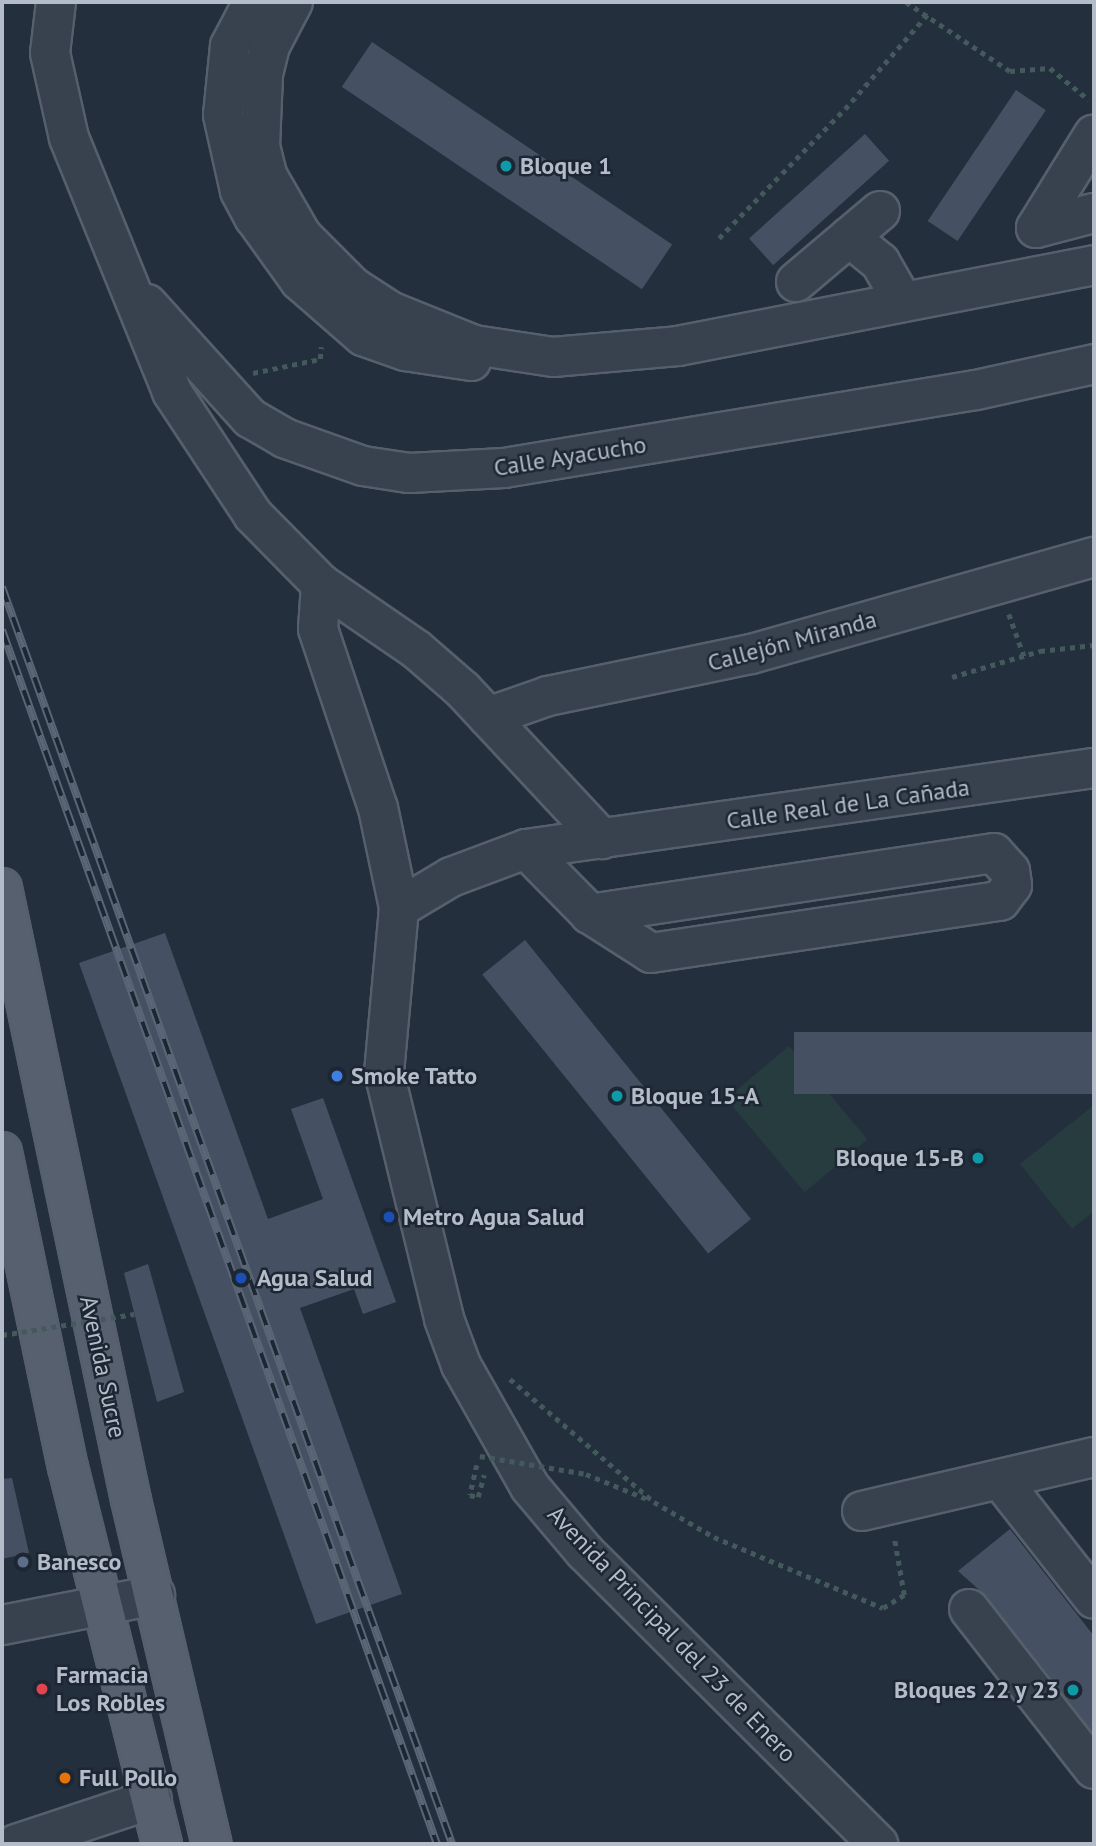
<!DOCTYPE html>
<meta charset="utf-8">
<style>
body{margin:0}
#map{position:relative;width:1096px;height:1846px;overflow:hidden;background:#242f3e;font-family:"PT Sans",sans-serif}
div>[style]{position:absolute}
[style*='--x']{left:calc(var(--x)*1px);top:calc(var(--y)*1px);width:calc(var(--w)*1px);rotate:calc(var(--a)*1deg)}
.green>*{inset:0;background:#263c3f;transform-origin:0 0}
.building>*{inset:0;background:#455162;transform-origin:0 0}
.path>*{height:4.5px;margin-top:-2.25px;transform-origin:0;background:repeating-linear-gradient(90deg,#44595c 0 5px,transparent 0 10px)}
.roads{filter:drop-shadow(2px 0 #565f6c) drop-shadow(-2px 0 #565f6c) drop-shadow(0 2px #565f6c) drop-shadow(0 -2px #565f6c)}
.minor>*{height:38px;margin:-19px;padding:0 19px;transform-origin:19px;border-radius:19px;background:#38414e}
.major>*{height:38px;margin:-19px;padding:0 19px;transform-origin:19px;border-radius:19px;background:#56606e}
.rail>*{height:8px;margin-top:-4px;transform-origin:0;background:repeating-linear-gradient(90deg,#1d2633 0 16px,#5a6575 0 32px);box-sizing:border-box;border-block:2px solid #5a6575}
.path-bridge>*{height:4.5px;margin-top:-2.25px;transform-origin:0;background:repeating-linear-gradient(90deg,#44595c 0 5px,transparent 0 10px)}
.dots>*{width:19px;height:19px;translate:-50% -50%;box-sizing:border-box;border:4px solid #1d2633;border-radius:50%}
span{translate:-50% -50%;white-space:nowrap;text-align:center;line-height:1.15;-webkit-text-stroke:5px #1d2633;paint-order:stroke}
.poi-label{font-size:24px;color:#b4bcc9;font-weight:700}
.left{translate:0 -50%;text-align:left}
.right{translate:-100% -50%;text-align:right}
.street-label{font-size:24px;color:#b4bcc9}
.frame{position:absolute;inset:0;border:4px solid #b4bcc9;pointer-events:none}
</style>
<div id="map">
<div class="green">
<i style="left:789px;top:1046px;width:122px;height:82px;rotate:50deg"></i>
<i style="clip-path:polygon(1094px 1105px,1094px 1211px,1072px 1229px,1020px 1164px)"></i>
</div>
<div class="building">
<i style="left:372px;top:42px;width:362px;height:54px;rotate:34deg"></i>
<i style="left:1016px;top:90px;width:36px;height:158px;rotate:34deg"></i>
<i style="left:865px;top:134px;width:36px;height:156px;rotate:48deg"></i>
<i style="clip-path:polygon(165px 933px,268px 1219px,323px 1199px,291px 1109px,323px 1098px,396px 1302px,363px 1314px,354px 1289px,300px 1308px,402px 1594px,316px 1624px,79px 963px)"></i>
<i style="left:525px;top:940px;width:359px;height:55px;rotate:51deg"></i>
<i style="left:1094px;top:1032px;width:62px;height:300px;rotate:90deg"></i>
<i style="clip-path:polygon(148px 1264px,184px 1392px,157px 1402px,124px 1273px)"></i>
<i style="clip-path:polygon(12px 1478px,29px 1553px,2px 1559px,2px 1479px)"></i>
<i style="clip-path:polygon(1010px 1529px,1094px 1636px,1094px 1734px,986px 1596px,958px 1571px)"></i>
</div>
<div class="path">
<i style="--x:906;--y:2;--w:125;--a:33.6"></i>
<i style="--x:1010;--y:71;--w:40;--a:-4.3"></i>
<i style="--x:1050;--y:68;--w:50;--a:39.4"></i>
<i style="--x:719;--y:238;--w:180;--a:-45.7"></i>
<i style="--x:845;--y:109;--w:125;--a:-48.9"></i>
<i style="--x:253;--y:373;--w:68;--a:-11.8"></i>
<i style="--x:320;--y:359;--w:12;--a:-85"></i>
<i style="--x:1009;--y:614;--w:45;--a:70.3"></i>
<i style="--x:952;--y:677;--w:92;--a:-16.5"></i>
<i style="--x:1040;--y:651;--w:54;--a:-6.3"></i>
<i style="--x:510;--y:1379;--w:189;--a:40.5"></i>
<i style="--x:654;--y:1502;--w:69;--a:30.3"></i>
<i style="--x:714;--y:1537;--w:183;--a:22.8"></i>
<i style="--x:883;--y:1608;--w:25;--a:-32"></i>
<i style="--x:904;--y:1595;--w:59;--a:-99.8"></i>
<i style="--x:477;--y:1465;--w:31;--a:103"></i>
<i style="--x:470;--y:1495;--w:8;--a:14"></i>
<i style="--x:478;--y:1497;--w:23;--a:-75"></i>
<i style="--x:586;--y:1474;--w:66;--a:22.3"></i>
</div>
<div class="roads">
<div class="minor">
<i style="--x:56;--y:2;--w:51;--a:96.7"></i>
<i style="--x:50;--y:53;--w:87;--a:77.4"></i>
<i style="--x:69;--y:138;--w:274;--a:67.9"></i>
<i style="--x:172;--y:392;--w:147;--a:56.6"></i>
<i style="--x:253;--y:515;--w:97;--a:45.4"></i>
<i style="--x:321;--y:584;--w:45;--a:93.8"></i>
<i style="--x:318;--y:629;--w:189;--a:71.5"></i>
<i style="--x:378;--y:808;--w:102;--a:78.1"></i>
<i style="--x:399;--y:908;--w:165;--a:95.2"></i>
<i style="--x:384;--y:1072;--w:254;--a:76.3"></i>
<i style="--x:444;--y:1319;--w:49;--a:69.7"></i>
<i style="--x:461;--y:1365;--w:140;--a:60.5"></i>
<i style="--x:530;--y:1487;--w:85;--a:49.8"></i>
<i style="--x:585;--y:1552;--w:414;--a:44.9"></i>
<i style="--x:253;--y:2;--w:50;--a:117.6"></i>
<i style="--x:230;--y:46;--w:69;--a:95.8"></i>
<i style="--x:223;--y:115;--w:78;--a:77.4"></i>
<i style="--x:240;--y:191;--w:30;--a:62"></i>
<i style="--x:254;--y:217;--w:79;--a:54.3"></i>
<i style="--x:300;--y:281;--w:84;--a:41.1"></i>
<i style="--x:363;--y:336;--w:45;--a:19.7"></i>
<i style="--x:405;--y:351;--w:67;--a:8.6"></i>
<i style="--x:293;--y:2;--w:50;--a:117.6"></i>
<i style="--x:270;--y:46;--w:30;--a:104"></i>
<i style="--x:263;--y:75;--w:71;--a:92.4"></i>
<i style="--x:260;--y:146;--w:32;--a:76"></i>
<i style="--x:268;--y:177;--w:68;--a:60"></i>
<i style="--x:302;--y:236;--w:72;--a:45"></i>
<i style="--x:353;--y:287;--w:44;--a:33"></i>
<i style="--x:390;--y:311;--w:91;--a:22"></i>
<i style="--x:474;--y:345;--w:80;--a:8.6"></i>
<i style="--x:553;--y:357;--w:125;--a:-5"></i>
<i style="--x:678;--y:346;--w:424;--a:-11"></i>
<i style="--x:1036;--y:228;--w:110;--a:-58.3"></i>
<i style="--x:1036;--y:228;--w:60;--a:-14.5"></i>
<i style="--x:849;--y:237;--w:40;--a:39"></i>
<i style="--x:880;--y:262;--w:46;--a:60.1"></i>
<i style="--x:796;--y:282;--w:110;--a:-40.2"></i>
<i style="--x:147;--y:304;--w:154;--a:47.9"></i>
<i style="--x:250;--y:418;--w:39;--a:30"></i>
<i style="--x:284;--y:438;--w:84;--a:19.5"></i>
<i style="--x:363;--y:466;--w:47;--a:8.7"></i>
<i style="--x:409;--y:473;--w:95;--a:-3"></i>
<i style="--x:504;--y:468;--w:478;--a:-9.4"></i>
<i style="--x:976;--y:390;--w:121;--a:-12.4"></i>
<i style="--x:321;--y:584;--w:116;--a:34.5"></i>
<i style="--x:417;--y:650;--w:61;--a:41"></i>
<i style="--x:463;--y:690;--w:204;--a:47"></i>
<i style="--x:488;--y:717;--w:64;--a:-19.3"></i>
<i style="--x:548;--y:696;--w:207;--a:-11.7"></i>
<i style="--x:751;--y:654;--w:356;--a:-15.8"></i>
<i style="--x:526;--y:849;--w:91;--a:45.4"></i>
<i style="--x:590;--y:914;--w:72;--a:32.6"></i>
<i style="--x:651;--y:953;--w:353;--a:-8.5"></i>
<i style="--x:1000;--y:901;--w:20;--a:-53"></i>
<i style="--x:1012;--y:885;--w:14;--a:-98"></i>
<i style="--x:1010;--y:871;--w:24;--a:-132"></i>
<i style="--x:994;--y:853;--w:409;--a:171.4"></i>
<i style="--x:399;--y:908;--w:61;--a:-30.8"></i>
<i style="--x:451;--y:877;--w:80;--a:-20.5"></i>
<i style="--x:526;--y:849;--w:574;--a:-8.12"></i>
<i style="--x:1000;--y:1479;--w:152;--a:51.9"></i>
<i style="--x:862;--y:1511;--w:238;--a:-13.1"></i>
<i style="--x:969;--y:1609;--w:203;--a:52"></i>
<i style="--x:2;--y:1625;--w:156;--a:-11.1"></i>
<i style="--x:16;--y:1844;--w:143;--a:-18.3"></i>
</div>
<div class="major">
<i style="--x:2;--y:888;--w:625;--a:78.1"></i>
<i style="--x:131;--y:1500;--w:353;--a:76.8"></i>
<i style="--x:2;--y:1152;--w:322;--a:78.2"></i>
<i style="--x:68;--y:1467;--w:389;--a:76"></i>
</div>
</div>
<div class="rail">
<i style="--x:2;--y:587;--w:1335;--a:70.3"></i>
<i style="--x:2;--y:630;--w:1290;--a:70.29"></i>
</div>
<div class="path-bridge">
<i style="--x:2;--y:1335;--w:134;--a:-9"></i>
<i style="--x:480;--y:1456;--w:108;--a:9.6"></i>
</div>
<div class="dots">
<i style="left:506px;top:166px;background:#0f9aa8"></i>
<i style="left:337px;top:1076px;background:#3f7fe0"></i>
<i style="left:617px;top:1096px;background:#0f9aa8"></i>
<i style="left:978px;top:1158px;background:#0f9aa8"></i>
<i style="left:389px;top:1217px;background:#1a4fb4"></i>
<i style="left:241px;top:1278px;background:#1a4fb4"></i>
<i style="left:23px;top:1562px;background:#5c6f8a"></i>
<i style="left:42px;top:1689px;background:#e0444e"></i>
<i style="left:1073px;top:1690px;background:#0f9aa8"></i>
<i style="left:65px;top:1778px;background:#e8710a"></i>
</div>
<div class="poi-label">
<span class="left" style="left:520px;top:166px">Bloque 1</span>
<span class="left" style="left:351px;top:1076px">Smoke Tatto</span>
<span class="left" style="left:631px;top:1096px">Bloque 15-A</span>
<span class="right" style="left:964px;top:1158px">Bloque 15-B</span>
<span class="left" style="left:403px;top:1217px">Metro Agua Salud</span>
<span class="left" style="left:257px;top:1278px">Agua Salud</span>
<span class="left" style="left:37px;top:1562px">Banesco</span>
<span class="left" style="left:56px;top:1689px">Farmacia<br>Los Robles</span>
<span class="right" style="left:1059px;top:1690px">Bloques 22 y 23</span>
<span class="left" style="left:79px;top:1778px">Full Pollo</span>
</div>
<div class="street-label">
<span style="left:570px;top:456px;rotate:-9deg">Calle Ayacucho</span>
<span style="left:792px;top:641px;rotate:-15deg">Callejón Miranda</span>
<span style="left:848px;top:804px;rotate:-8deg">Calle Real de La Cañada</span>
<span style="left:103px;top:1367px;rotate:78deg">Avenida Sucre</span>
<span style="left:672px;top:1634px;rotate:46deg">Avenida Principal del 23 de Enero</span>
</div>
<div class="frame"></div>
</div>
